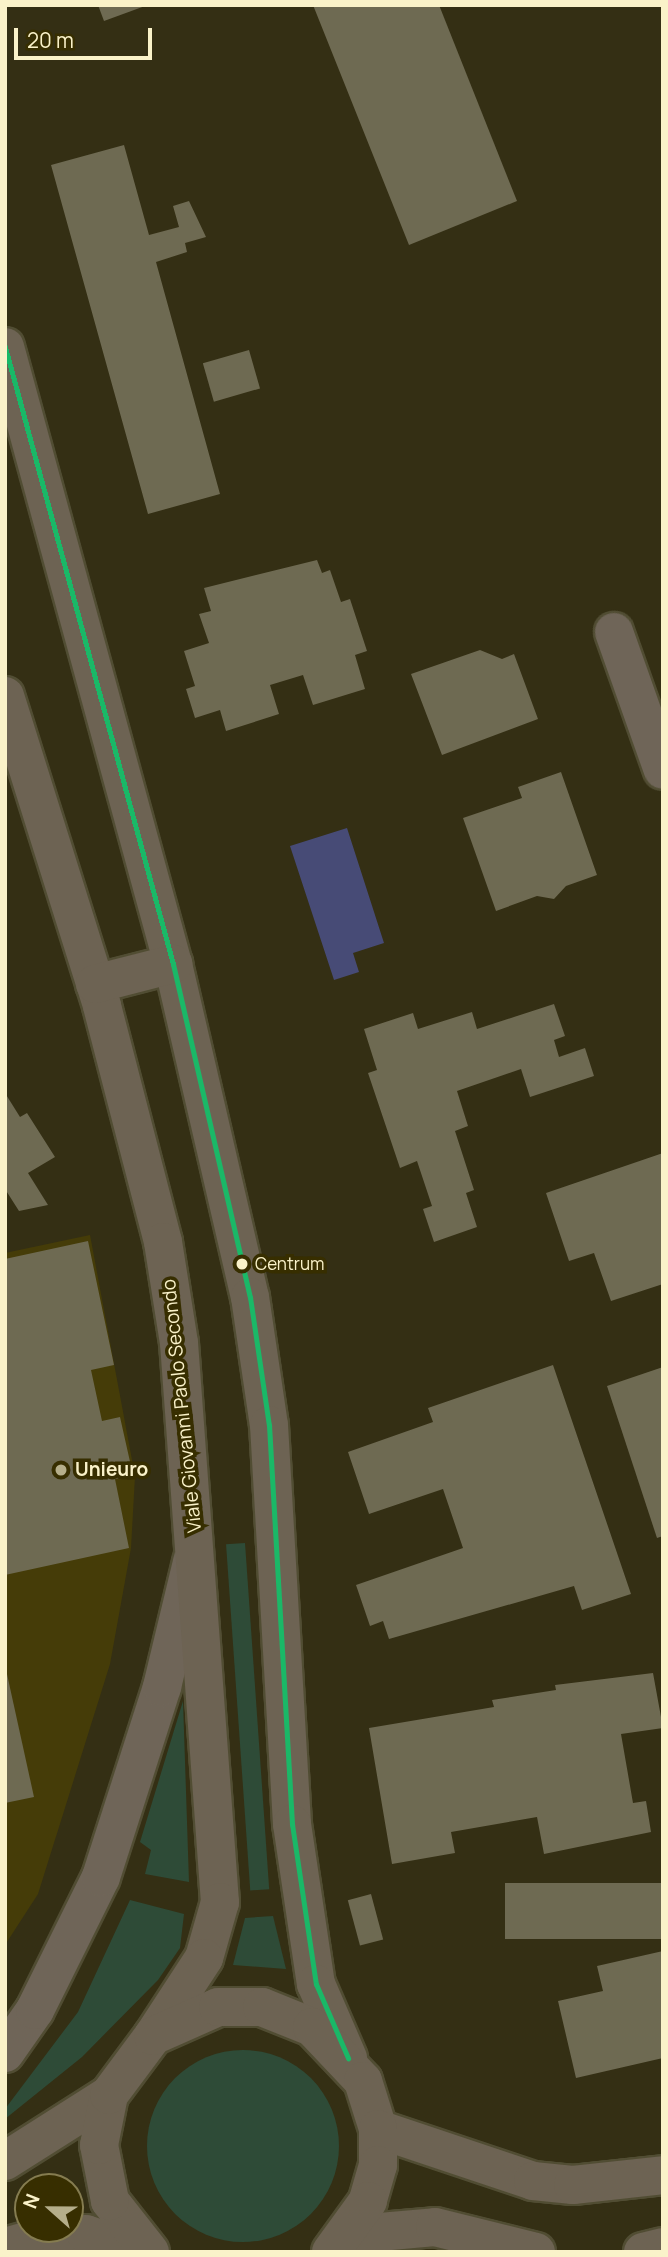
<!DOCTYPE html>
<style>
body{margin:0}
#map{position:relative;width:668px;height:2257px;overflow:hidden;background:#342f14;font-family:Manrope,sans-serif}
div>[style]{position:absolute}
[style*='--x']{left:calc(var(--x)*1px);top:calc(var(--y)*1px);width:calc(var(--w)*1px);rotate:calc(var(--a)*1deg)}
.built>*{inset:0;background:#453c08}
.green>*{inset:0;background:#2e4b37;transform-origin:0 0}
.round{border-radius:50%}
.water>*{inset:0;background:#474b76}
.building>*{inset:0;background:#6e6a52;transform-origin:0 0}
.roads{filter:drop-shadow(2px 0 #514d33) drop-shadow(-2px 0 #514d33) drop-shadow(0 2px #514d33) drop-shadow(0 -2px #514d33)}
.minor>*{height:38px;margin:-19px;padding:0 19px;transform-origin:19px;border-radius:19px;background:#6f6558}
.major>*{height:38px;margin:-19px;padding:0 19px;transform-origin:19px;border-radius:19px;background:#6d6353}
.bus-1>*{height:5px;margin:-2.5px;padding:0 2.5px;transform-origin:2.5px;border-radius:2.5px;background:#1ab867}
.dots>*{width:19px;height:19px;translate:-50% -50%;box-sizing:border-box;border:4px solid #372e00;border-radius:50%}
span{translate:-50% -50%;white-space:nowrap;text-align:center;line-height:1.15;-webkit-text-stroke:7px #372e00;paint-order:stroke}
.bus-label{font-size:17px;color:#faf2c9}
.left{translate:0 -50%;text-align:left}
.street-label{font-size:19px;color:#faf2c9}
.poi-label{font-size:19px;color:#faf2c9;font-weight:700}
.frame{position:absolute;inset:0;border:7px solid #faf2c9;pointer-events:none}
.north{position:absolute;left:14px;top:2173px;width:70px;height:70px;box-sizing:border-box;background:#372e00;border:2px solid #857c50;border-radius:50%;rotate:291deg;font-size:19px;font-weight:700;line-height:28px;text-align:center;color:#faf2c9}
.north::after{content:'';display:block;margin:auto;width:24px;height:32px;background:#b5ae8a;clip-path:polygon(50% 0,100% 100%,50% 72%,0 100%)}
.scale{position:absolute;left:14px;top:28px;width:138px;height:32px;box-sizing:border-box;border:4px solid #faf2c9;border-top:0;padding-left:9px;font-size:21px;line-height:24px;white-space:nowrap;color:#faf2c9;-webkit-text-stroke:5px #372e00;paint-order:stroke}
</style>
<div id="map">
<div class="built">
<i style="clip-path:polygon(90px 1235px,135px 1476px,131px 1548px,110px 1664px,38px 1894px,5px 1945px,5px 1253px)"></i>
</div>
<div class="green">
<i style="left:245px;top:1543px;width:347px;height:19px;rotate:86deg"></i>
<i style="clip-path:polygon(183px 1701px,189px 1882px,145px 1874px,151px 1850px,140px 1842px)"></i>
<i style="clip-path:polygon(130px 1900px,184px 1914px,180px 1948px,158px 1980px,82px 2057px,5px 2119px,5px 2109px,78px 2012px)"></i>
<i style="clip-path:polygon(273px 1916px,286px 1969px,233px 1965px,245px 1918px)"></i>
<i class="round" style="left:147px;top:2050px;width:192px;height:192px"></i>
</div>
<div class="water">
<i style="clip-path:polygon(347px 828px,384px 943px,353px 953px,359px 972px,334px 980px,290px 846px)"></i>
</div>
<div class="building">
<i style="clip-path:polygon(98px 5px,145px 5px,145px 6px,104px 21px)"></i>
<i style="clip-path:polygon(313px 5px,439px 5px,517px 201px,409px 245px)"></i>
<i style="clip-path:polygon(124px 145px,149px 235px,179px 227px,173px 206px,189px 201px,206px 237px,185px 243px,187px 252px,156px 262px,220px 494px,148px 514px,51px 165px)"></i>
<i style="left:249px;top:350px;width:40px;height:48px;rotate:74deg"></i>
<i style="clip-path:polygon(317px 560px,322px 573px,330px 570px,341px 602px,350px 599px,367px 651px,355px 655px,365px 689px,313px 705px,303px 675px,270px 685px,279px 714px,226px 731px,220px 710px,195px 718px,186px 689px,195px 686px,184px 651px,209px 643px,199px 614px,211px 611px,204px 588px)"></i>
<i style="clip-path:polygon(480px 650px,502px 659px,514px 654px,538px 719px,442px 755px,411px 674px)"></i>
<i style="clip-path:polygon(561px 772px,597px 875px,566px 886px,554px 899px,537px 896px,496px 911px,463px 818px,522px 798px,518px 787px)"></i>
<i style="clip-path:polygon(554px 1004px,565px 1036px,554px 1040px,559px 1057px,585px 1048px,594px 1076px,530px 1097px,521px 1069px,457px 1091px,468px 1126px,455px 1131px,474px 1190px,466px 1193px,477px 1227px,434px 1242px,423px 1209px,432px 1206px,417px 1161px,400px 1168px,368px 1073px,377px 1070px,364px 1029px,413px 1013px,418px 1029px,472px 1012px,477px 1029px)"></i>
<i style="clip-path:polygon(5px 1093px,20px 1117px,27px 1113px,55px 1157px,28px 1173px,48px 1205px,19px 1211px,5px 1189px)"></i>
<i style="clip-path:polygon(663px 1153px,663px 1284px,611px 1301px,594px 1253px,569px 1261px,546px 1193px)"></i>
<i style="clip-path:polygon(88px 1241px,114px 1365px,91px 1370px,102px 1421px,120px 1417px,133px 1475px,115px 1479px,129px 1548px,5px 1575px,5px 1259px)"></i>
<i style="clip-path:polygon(553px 1365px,631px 1594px,582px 1610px,574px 1586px,389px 1639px,383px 1621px,370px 1626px,356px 1585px,463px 1548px,443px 1489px,369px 1514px,348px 1452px,433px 1422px,428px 1408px)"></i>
<i style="clip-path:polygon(663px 1367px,663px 1536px,657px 1538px,607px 1386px)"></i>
<i style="clip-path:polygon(5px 1665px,34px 1797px,5px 1803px)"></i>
<i style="clip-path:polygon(653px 1673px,663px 1728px,621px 1734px,633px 1803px,646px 1801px,651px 1832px,544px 1854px,537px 1817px,451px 1832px,455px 1853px,392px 1864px,369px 1728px,494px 1707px,492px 1700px,556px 1690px,555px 1685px)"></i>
<i style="left:663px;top:1883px;width:56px;height:158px;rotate:90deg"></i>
<i style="left:371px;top:1894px;width:47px;height:24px;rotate:75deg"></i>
<i style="clip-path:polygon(663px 1951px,663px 2058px,576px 2078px,558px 2001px,603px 1991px,597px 1966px)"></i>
</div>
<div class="roads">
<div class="minor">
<i style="--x:614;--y:632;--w:146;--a:70.5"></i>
<i style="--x:5;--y:2053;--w:52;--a:-55.1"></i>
<i style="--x:35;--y:2010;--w:148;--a:-63.6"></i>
<i style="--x:101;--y:1877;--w:200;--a:-72.2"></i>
<i style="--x:162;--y:1687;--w:129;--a:-76.5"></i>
</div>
<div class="major">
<i style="--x:5;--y:347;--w:639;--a:74.77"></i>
<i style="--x:173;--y:964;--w:342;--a:77"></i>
<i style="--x:250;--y:1297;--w:129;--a:81.6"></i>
<i style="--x:269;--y:1425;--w:400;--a:86.7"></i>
<i style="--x:292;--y:1824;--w:162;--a:81.5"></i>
<i style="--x:316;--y:1984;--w:81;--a:66.6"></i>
<i style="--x:5;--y:696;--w:325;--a:72.6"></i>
<i style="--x:102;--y:1006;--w:244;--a:75.5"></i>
<i style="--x:163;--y:1242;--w:102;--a:81"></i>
<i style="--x:179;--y:1343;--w:561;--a:85.81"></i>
<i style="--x:220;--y:1902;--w:58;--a:105.9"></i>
<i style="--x:204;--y:1958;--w:93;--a:123.2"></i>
<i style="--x:95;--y:984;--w:81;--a:-14.4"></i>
<i style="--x:378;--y:2129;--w:163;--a:18.5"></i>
<i style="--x:533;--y:2181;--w:40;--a:5.7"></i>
<i style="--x:573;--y:2185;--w:91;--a:-6.3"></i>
<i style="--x:5;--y:2161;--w:123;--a:-32.4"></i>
<i style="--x:5;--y:2247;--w:51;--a:-15.9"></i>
<i style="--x:54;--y:2233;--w:32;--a:2"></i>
<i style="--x:86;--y:2234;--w:56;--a:18.8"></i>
<i style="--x:333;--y:2251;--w:29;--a:-35"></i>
<i style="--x:357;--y:2234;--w:78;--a:-5.1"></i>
<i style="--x:435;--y:2227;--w:104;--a:13.9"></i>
<i style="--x:150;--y:2252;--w:65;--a:-128.1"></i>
<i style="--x:110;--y:2201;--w:57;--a:-101.1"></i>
<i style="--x:99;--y:2145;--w:51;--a:-78.7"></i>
<i style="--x:109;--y:2095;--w:74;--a:-53.3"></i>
<i style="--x:153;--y:2036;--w:71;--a:-24"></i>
<i style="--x:218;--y:2007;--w:44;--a:0"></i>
<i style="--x:262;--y:2007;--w:54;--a:21.8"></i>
<i style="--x:312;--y:2027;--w:74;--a:46.6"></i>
<i style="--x:363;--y:2081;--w:50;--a:72.6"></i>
<i style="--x:378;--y:2129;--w:36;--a:90"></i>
<i style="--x:378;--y:2165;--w:37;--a:106"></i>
<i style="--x:368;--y:2201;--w:63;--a:126"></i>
<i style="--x:643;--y:2252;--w:21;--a:-14"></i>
</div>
</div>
<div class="bus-1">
<i style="--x:5;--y:347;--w:639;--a:74.77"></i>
<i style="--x:173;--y:964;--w:342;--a:77"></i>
<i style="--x:250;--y:1297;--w:129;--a:81.6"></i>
<i style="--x:269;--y:1425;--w:400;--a:86.7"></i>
<i style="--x:292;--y:1824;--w:162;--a:81.5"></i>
<i style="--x:316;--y:1984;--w:81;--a:66.6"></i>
</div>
<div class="dots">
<i style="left:242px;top:1264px;background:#faf2c9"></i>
<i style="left:61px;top:1470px;background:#b5ae8a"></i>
</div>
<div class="bus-label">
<span class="left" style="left:255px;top:1264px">Centrum</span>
</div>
<div class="street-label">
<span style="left:182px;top:1406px;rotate:-96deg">Viale Giovanni Paolo Secondo</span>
</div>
<div class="poi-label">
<span class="left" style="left:75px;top:1470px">Unieuro</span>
</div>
<div class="frame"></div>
<div class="north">N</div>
<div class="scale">20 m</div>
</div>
